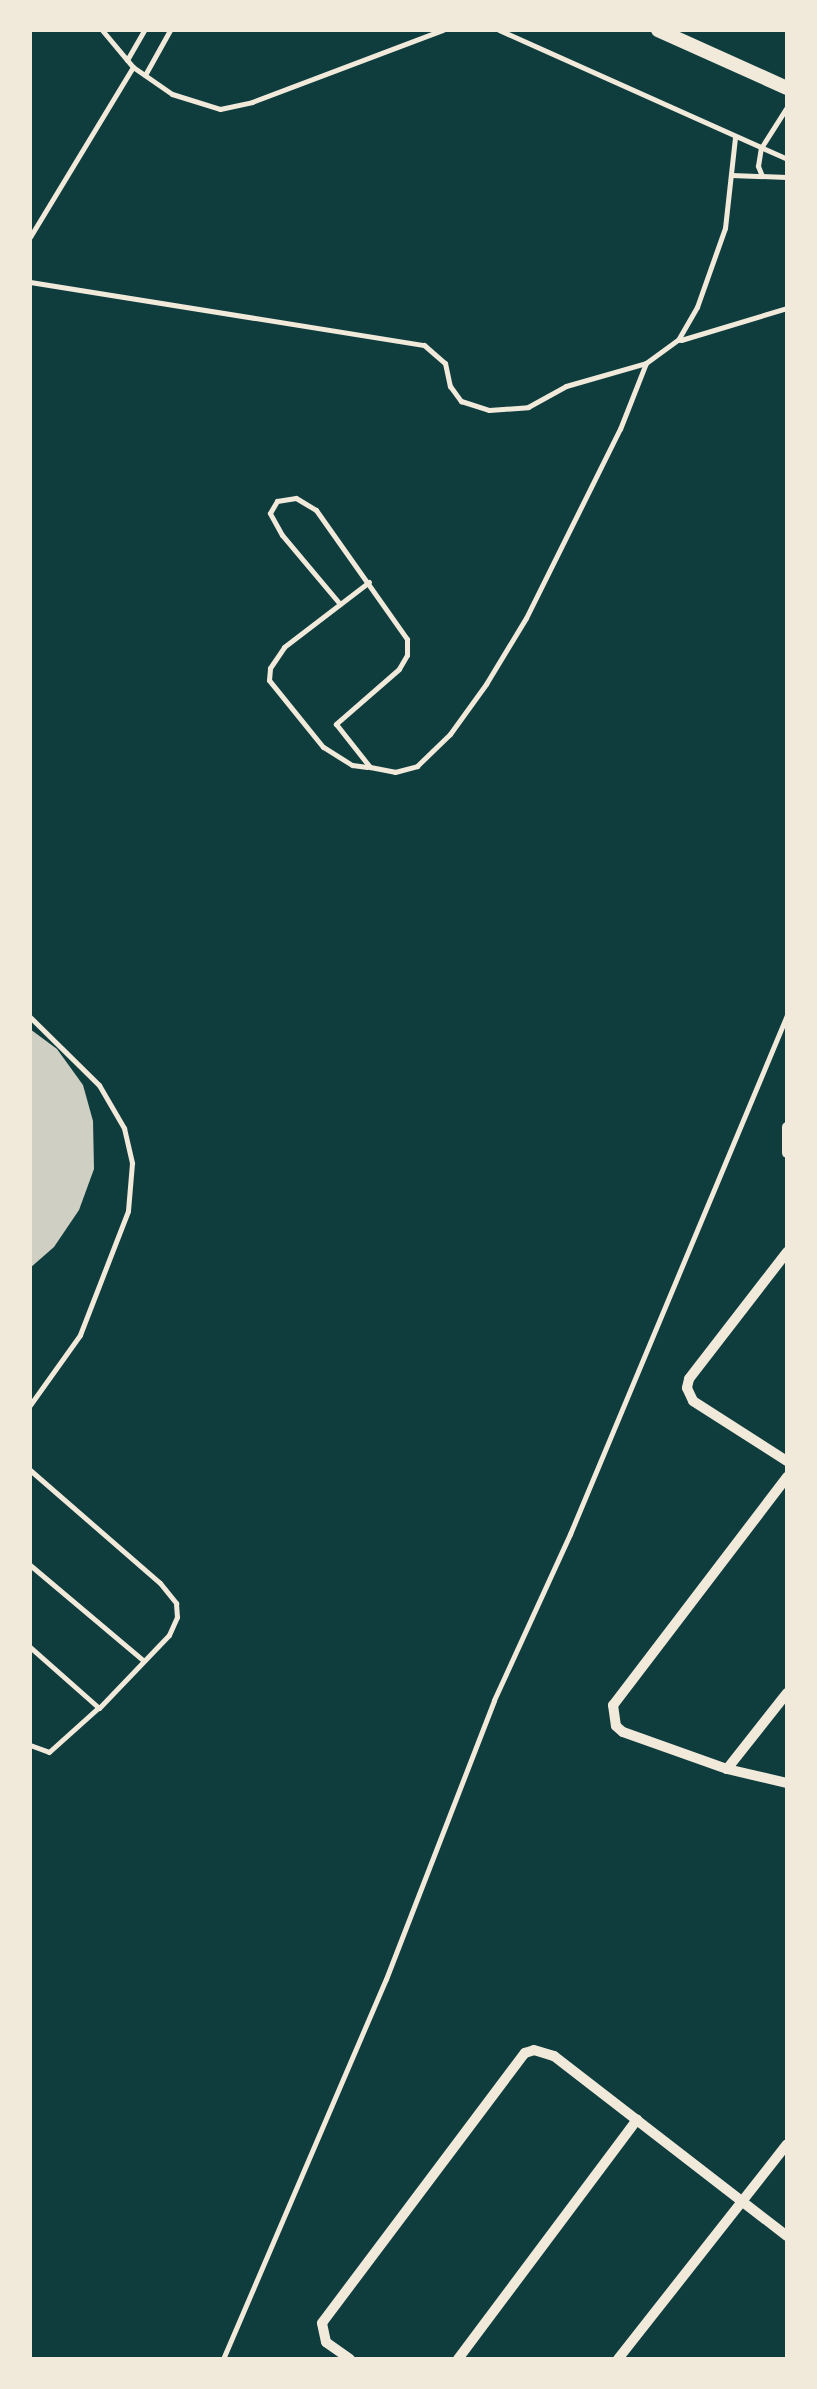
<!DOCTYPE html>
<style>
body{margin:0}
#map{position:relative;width:817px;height:2389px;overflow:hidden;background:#0f3d3e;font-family:"Source Sans 3",sans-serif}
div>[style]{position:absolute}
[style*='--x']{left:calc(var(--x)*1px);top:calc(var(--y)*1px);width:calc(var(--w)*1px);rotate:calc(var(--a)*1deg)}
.building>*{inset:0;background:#cfcfc3}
.service>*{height:5px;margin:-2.5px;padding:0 2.5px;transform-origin:2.5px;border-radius:2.5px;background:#f1e9da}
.minor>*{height:10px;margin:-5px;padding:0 5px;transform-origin:5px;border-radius:5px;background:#f1e9da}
.tertiary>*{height:14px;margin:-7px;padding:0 7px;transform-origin:7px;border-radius:7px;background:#f1e9da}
span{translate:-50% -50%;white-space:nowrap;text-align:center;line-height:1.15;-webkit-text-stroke:10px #f1e9da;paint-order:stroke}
.frame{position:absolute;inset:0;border:32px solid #f1e9da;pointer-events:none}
</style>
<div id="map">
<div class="building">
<i style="clip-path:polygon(30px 1029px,57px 1049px,83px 1085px,93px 1121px,94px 1169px,79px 1210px,54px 1247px,30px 1268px)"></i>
</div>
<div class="service">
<i style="--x:102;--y:30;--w:48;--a:50"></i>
<i style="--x:133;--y:67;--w:47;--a:34.7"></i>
<i style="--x:172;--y:94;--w:50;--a:17.4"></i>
<i style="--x:220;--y:109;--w:33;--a:-12"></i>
<i style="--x:252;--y:102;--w:204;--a:-20.7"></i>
<i style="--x:499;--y:30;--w:316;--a:24.1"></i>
<i style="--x:127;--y:60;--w:34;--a:-60"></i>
<i style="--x:145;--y:75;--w:51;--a:-60.9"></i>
<i style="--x:731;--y:175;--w:56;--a:2"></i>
<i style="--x:762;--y:176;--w:11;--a:-112"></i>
<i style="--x:758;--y:166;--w:18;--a:-81"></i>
<i style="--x:761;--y:148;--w:49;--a:-57.6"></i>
<i style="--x:30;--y:237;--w:199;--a:-58.8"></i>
<i style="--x:30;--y:282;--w:399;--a:9.1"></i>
<i style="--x:424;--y:345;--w:28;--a:41"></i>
<i style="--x:445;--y:363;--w:24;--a:78"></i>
<i style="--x:450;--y:386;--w:19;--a:54"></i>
<i style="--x:461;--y:401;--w:29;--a:18"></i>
<i style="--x:489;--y:410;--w:39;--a:-4"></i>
<i style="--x:528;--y:407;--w:43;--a:-28.9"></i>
<i style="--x:566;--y:386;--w:83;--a:-16"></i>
<i style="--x:681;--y:340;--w:111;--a:-16.8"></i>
<i style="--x:340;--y:604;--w:90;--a:-130"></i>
<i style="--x:282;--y:535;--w:25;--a:-119"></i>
<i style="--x:270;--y:513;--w:14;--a:-60"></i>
<i style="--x:277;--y:501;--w:19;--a:-9"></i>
<i style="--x:296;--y:498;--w:23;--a:31"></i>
<i style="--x:316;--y:510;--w:158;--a:54.8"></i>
<i style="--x:407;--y:639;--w:16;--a:90"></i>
<i style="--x:407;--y:655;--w:16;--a:120"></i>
<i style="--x:399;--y:669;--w:84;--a:138.9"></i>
<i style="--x:336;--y:724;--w:55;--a:51.7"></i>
<i style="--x:370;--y:767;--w:25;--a:11"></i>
<i style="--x:395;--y:772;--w:23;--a:-15"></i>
<i style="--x:417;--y:766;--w:46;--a:-44.1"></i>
<i style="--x:450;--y:734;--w:62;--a:-54.2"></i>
<i style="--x:486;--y:684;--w:77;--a:-58.8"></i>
<i style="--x:526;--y:618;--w:211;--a:-63.6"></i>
<i style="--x:620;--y:429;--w:71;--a:-68.5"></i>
<i style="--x:646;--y:363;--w:39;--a:-36"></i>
<i style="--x:678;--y:340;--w:38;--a:-60"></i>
<i style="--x:697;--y:307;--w:84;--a:-70.5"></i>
<i style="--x:725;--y:228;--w:92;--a:-83.7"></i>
<i style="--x:367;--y:767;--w:15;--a:-172"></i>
<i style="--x:352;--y:765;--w:34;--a:-148"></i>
<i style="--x:323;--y:747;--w:86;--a:-128.9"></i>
<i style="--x:269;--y:680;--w:12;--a:-85"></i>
<i style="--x:270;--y:668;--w:25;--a:-56"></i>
<i style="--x:284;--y:647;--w:107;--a:-37.4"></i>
<i style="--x:30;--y:1017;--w:97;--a:44.6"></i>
<i style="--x:99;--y:1085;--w:50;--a:59.8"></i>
<i style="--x:124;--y:1128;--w:36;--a:77"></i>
<i style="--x:132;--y:1163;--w:48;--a:94.8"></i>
<i style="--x:128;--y:1211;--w:133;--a:111.2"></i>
<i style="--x:80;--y:1335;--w:86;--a:125.5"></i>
<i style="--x:30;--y:1470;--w:172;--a:41"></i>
<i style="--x:160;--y:1583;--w:26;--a:51"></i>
<i style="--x:176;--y:1603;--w:14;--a:86"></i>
<i style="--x:177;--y:1617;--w:20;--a:114"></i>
<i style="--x:169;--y:1635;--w:101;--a:133.8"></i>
<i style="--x:99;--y:1708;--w:92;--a:-138.5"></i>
<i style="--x:30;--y:1565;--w:148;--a:40.1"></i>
<i style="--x:30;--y:1745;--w:20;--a:20"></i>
<i style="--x:49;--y:1752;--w:66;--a:-41.9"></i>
<i style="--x:223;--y:2359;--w:413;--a:-66.8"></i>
<i style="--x:386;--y:1979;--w:299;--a:-68.8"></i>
<i style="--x:494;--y:1700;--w:183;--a:-65.4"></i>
<i style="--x:570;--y:1534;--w:563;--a:-67.31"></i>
</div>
<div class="minor">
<i style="--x:787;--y:1127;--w:26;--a:90"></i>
<i style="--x:787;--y:1252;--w:160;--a:127.7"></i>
<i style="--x:689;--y:1379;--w:9;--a:103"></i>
<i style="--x:687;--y:1388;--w:14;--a:65"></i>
<i style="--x:693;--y:1401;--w:112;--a:32.6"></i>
<i style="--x:787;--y:1477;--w:287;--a:127.3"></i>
<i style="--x:613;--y:1705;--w:21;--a:82"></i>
<i style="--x:616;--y:1726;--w:9;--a:41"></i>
<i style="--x:623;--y:1732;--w:110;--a:19.6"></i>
<i style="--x:727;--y:1769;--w:62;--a:13.1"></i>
<i style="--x:727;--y:1769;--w:97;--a:-51.7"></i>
<i style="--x:350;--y:2359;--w:29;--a:-145"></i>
<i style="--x:326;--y:2342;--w:19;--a:-102"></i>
<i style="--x:322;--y:2323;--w:338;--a:-53.1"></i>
<i style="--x:525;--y:2053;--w:9;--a:-18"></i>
<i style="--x:534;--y:2050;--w:21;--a:17"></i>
<i style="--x:554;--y:2056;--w:294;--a:37.7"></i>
<i style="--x:458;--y:2359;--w:299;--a:-53.2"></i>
<i style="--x:618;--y:2359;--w:273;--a:-51.8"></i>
</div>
<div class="tertiary">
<i style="--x:658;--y:30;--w:141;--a:24.2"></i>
</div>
<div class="frame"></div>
</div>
